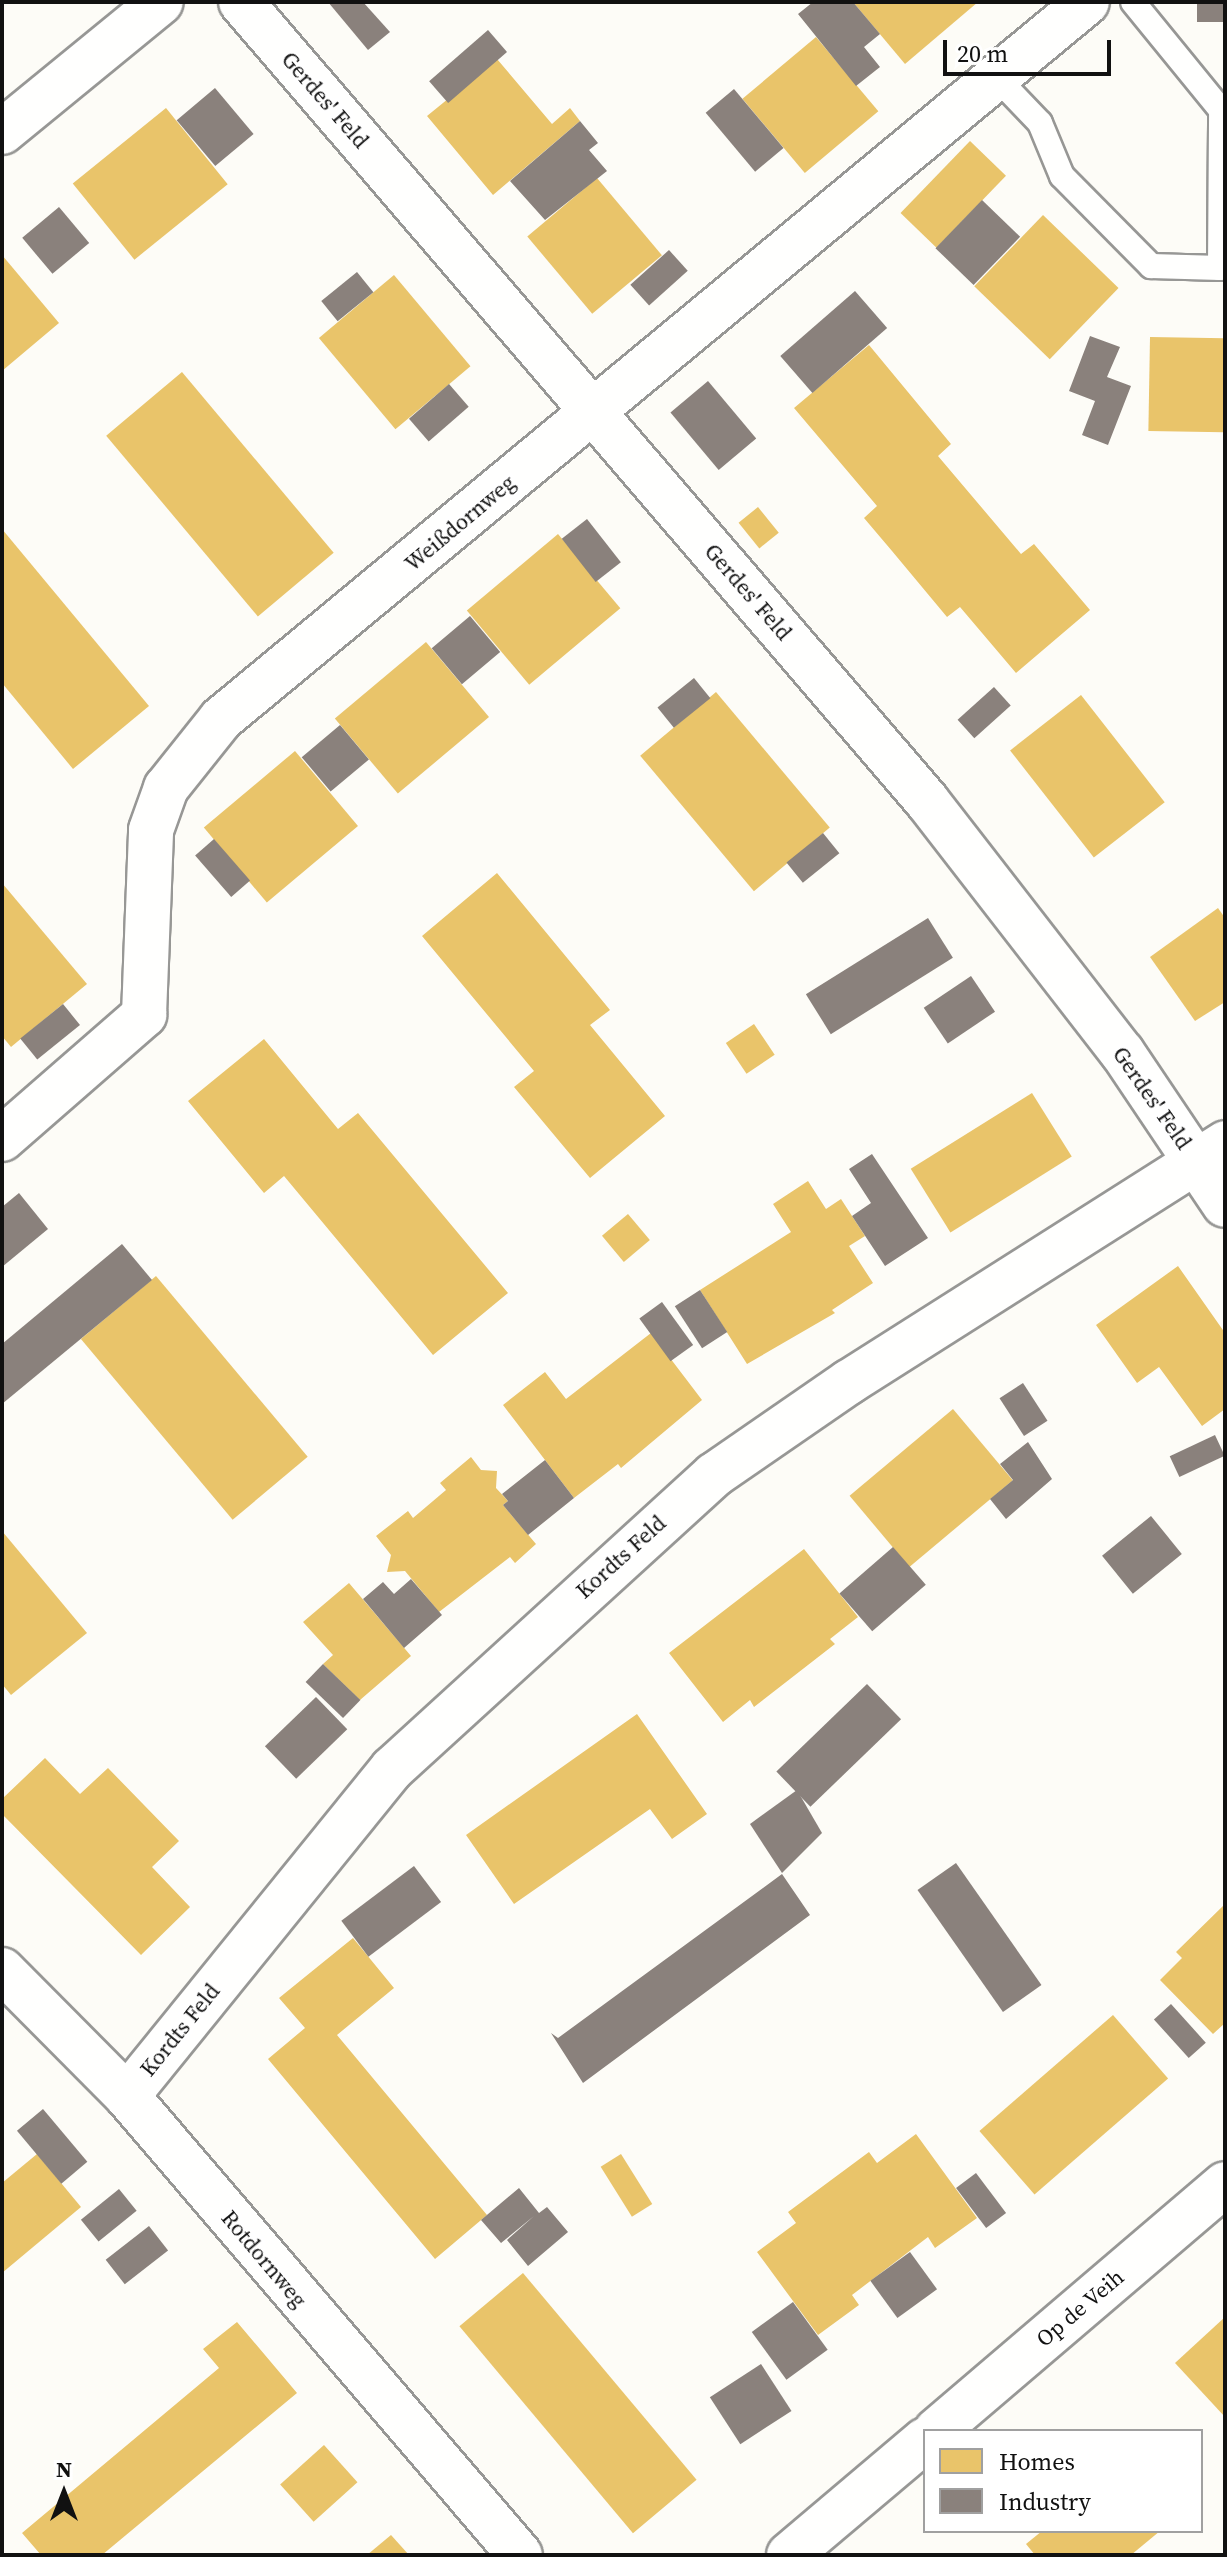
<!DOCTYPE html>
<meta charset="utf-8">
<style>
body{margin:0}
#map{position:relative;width:1227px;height:2557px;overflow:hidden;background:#fdfcf7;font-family:"Source Serif 4",serif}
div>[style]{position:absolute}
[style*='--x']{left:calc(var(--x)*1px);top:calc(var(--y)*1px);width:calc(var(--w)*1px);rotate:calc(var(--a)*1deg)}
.homes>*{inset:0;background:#e9c46a;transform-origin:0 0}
.industry>*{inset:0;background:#8a817c;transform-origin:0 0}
.roads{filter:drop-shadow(2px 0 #979795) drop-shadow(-2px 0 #979795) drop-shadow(0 2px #979795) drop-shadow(0 -2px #979795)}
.service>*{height:24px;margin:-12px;padding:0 12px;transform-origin:12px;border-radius:12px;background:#fffffe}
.minor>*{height:44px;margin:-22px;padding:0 22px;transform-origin:22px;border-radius:22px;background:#fffffe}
.tertiary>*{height:44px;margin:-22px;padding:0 22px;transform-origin:22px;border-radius:22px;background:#fffffe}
span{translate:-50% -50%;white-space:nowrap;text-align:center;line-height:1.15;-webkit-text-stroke:8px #fff;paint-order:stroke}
.street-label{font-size:22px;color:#111}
.frame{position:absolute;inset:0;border:4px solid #111;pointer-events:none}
.legend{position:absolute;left:923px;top:2429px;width:280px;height:104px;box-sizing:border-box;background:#fff;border:2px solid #a0a0a0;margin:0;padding:10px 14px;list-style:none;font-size:24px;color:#111}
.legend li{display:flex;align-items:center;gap:16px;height:40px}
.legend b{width:40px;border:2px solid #a0a0a0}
.north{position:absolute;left:24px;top:2453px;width:80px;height:80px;-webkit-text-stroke:6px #fff;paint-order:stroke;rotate:0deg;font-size:22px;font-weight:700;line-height:32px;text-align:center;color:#111}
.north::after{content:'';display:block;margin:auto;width:28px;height:36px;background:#111;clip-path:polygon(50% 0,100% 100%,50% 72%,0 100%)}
.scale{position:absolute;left:943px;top:40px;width:168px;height:36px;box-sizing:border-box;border:4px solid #111;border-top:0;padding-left:10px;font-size:24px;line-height:28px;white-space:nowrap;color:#111;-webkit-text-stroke:6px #fff;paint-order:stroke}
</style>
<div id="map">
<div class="homes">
<i style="clip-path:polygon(853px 2px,978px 2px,905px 64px)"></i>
<i style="left:816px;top:37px;width:97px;height:96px;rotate:50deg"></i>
<i style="clip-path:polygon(497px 59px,552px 124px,570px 108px,580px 121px,493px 195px,427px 116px)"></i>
<i style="left:166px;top:108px;width:98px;height:120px;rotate:51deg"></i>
<i style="left:970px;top:141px;width:50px;height:100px;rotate:44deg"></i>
<i style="left:597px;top:178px;width:101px;height:91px;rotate:50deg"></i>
<i style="left:1043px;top:215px;width:105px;height:99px;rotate:44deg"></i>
<i style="clip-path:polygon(2px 255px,59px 323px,2px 371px)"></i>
<i style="left:394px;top:275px;width:119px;height:98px;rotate:50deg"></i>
<i style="left:1150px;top:337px;width:75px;height:94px;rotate:1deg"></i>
<i style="clip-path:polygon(869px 345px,951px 444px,938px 456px,1021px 554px,1034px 544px,1090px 610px,1016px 673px,960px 607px,947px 617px,892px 551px,864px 518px,877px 506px,794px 408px)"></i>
<i style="left:182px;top:372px;width:236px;height:99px;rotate:50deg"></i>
<i style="left:758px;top:507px;width:33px;height:25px;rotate:51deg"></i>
<i style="clip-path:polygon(2px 529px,149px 706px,73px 769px,2px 683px)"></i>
<i style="left:558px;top:534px;width:97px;height:119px;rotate:50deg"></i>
<i style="left:426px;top:642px;width:98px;height:119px;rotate:50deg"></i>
<i style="left:716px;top:692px;width:177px;height:99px;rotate:50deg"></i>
<i style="left:1081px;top:695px;width:136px;height:90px;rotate:52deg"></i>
<i style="left:295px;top:751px;width:98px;height:119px;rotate:50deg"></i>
<i style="clip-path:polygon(497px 873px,610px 1010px,590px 1025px,665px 1116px,590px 1178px,514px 1087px,534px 1071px,422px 936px)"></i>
<i style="clip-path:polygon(2px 883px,87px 984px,11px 1047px,2px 1036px)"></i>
<i style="clip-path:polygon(1218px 908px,1225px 918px,1225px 1002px,1195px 1021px,1150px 957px)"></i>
<i style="left:754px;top:1024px;width:37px;height:34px;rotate:56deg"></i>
<i style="clip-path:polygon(264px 1039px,338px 1129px,358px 1113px,508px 1293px,433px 1355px,284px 1176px,264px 1193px,188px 1101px)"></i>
<i style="left:1032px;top:1093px;width:75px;height:143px;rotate:58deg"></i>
<i style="clip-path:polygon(808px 1181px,826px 1209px,841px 1199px,865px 1236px,849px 1246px,873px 1283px,832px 1310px,835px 1313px,747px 1364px,700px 1290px,791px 1232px,773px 1204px)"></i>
<i style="left:628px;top:1214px;width:34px;height:34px;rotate:50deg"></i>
<i style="clip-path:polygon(1178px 1266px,1225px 1333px,1225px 1409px,1202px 1426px,1159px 1367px,1137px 1383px,1096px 1325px)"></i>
<i style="left:156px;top:1276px;width:236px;height:98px;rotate:50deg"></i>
<i style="clip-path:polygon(651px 1333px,702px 1400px,621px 1468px,618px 1464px,574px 1498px,503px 1405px,545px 1372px,566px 1399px)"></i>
<i style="left:953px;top:1409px;width:93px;height:135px;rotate:50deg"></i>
<i style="clip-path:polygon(471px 1457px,481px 1470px,497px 1471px,496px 1488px,508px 1501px,503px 1505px,536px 1544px,515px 1563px,510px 1557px,439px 1612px,405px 1571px,387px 1572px,391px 1555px,376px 1536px,408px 1511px,413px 1518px,446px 1490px,440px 1483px)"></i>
<i style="clip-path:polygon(2px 1531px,87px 1633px,11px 1695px,2px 1684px)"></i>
<i style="clip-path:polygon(804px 1549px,858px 1617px,830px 1639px,835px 1644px,754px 1707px,750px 1700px,723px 1722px,669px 1653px)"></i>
<i style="clip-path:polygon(349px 1583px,411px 1656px,360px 1700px,323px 1664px,333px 1655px,303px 1622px)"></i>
<i style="clip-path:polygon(637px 1714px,707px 1814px,672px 1839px,650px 1809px,514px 1904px,466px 1835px)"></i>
<i style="clip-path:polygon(45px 1758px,80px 1794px,108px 1768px,179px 1841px,152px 1867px,190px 1907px,141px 1955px,2px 1814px,2px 1799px)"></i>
<i style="clip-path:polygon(1225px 1904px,1225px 2023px,1213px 2034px,1160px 1980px,1182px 1958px,1176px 1952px)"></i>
<i style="clip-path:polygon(353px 1938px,394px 1988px,337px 2035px,487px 2215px,435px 2259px,268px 2059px,305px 2028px,279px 1998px)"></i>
<i style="left:1113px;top:2015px;width:84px;height:177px;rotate:49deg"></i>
<i style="clip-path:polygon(916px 2134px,977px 2218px,935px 2248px,928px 2237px,852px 2295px,859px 2305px,818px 2335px,757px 2252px,796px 2223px,788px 2212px,869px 2152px,877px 2163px)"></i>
<i style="clip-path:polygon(37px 2154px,81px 2207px,2px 2273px,2px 2183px)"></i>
<i style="left:621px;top:2154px;width:59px;height:24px;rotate:58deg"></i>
<i style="left:523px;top:2273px;width:270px;height:83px;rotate:50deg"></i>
<i style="clip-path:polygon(1225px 2317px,1225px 2417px,1175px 2363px)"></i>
<i style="clip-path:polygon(237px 2322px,297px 2393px,102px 2555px,41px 2555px,22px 2533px,219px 2368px,203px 2349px)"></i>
<i style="left:324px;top:2445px;width:50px;height:59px;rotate:48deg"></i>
<i style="clip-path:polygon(1042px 2531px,1160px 2531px,1131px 2555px,1035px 2555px,1026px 2544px)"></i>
<i style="clip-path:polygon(391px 2535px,409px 2555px,367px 2555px)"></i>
</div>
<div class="industry">
<i style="clip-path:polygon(328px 2px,363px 2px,390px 32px,368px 50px)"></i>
<i style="clip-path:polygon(813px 2px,853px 2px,880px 34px,864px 47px,880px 67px,856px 86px,798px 14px)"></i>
<i style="left:1197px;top:2px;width:28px;height:20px"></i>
<i style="left:488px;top:30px;width:29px;height:78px;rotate:49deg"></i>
<i style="left:215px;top:88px;width:60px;height:50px;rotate:50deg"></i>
<i style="left:734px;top:89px;width:77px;height:37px;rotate:50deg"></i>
<i style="clip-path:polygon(580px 121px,598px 143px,589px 150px,607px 171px,545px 220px,510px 181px)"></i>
<i style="left:982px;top:200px;width:53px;height:67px;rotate:44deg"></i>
<i style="left:59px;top:207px;width:47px;height:48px;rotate:50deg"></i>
<i style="left:669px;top:250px;width:28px;height:52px;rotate:48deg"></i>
<i style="left:357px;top:272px;width:26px;height:46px;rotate:51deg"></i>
<i style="left:855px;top:291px;width:49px;height:99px;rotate:49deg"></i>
<i style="clip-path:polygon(1090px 336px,1120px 347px,1107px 377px,1131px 386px,1108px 445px,1082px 435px,1095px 401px,1069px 391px)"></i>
<i style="left:708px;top:381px;width:75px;height:49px;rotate:50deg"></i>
<i style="left:449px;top:384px;width:30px;height:53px;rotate:49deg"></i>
<i style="left:587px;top:519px;width:55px;height:32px;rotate:52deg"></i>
<i style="left:470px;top:616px;width:47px;height:50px;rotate:50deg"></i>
<i style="left:694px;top:678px;width:26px;height:47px;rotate:51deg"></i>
<i style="left:994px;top:687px;width:25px;height:49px;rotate:48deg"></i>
<i style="left:340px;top:725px;width:45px;height:50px;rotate:50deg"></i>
<i style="left:823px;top:833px;width:26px;height:47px;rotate:51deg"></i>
<i style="left:214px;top:839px;width:55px;height:25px;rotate:49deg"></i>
<i style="left:928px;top:918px;width:47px;height:144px;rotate:58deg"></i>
<i style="left:971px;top:976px;width:43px;height:57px;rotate:56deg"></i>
<i style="left:63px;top:1004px;width:27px;height:55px;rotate:51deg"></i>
<i style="clip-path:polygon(872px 1154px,928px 1238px,885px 1266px,852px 1216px,871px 1203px,849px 1169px)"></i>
<i style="clip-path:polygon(19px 1193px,48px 1229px,2px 1267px,2px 1207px)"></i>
<i style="clip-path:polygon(122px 1244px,152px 1280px,2px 1404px,2px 1344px)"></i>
<i style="left:700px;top:1290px;width:50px;height:30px;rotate:57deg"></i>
<i style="left:662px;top:1302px;width:53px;height:28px;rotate:54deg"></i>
<i style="left:1023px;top:1383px;width:45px;height:28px;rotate:57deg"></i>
<i style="left:1215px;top:1435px;width:23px;height:50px;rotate:65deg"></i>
<i style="clip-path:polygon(1028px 1442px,1052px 1479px,1006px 1519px,990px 1499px,1013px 1480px,1000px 1464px)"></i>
<i style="clip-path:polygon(545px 1460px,574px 1498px,528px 1535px,503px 1505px,508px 1501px,502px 1494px)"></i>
<i style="left:1151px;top:1516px;width:49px;height:63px;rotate:51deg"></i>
<i style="left:893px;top:1547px;width:50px;height:71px;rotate:49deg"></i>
<i style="clip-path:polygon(411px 1579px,442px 1615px,404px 1648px,363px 1599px,383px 1582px,394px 1594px)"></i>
<i style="left:323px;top:1664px;width:52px;height:25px;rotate:44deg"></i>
<i style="left:867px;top:1684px;width:49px;height:126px;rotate:46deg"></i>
<i style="left:316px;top:1697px;width:45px;height:71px;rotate:46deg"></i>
<i style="clip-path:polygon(797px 1790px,822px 1833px,782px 1873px,750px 1824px)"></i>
<i style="left:956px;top:1863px;width:149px;height:47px;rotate:55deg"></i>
<i style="left:414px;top:1866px;width:45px;height:91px;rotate:53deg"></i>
<i style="clip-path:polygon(782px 1874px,810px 1915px,583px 2083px,551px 2033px,558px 2038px)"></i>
<i style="left:1171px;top:2004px;width:52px;height:23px;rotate:48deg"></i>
<i style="left:43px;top:2109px;width:69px;height:34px;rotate:50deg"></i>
<i style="left:976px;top:2173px;width:50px;height:25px;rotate:53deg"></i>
<i style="clip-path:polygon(519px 2188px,539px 2213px,547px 2207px,568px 2232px,528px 2266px,507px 2240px,534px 2216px,501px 2243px,481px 2220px)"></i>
<i style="left:119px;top:2189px;width:28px;height:49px;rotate:51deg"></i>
<i style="left:149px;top:2226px;width:31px;height:55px;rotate:52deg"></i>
<i style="left:910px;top:2252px;width:46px;height:49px;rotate:54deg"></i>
<i style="left:793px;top:2302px;width:59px;height:51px;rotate:54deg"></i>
<i style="left:761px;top:2364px;width:56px;height:61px;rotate:57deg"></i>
</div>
<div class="roads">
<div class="service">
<i style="--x:997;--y:78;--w:62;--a:46.3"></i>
<i style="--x:1040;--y:123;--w:57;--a:67.5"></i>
<i style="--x:1062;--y:176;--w:127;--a:45.3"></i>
<i style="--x:1151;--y:266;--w:69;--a:1.7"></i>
<i style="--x:1220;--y:268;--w:158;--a:-89.6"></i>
<i style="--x:1221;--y:110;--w:139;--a:-129.2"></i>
</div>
<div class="minor">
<i style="--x:241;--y:2;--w:1053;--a:49.35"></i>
<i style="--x:927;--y:801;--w:318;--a:52.2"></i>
<i style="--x:1122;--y:1052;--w:184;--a:56.1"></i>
<i style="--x:2;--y:132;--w:205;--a:-39.3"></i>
<i style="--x:2;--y:1139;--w:189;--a:-41.1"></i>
<i style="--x:144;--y:1015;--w:185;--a:-87.8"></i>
<i style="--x:151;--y:830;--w:45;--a:-70.3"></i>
<i style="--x:166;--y:788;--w:88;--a:-51.4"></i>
<i style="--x:221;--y:719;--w:1124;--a:-39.62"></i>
<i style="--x:2;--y:1970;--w:177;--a:45.2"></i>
<i style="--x:127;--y:2096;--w:604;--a:49.43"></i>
<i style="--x:127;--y:2096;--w:421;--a:-51"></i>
<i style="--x:392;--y:1769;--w:436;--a:-42.4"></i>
<i style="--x:714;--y:1475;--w:164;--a:-34.6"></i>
<i style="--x:849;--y:1382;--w:446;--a:-32.4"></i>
</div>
<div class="tertiary">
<i style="--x:936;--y:2431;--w:380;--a:-40.5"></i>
<i style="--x:789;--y:2555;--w:178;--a:-40.2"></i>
</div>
</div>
<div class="street-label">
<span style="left:325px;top:100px;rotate:49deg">Gerdes' Feld</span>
<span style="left:460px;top:523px;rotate:-40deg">Weißdornweg</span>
<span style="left:748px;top:592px;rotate:49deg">Gerdes' Feld</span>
<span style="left:1152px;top:1098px;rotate:55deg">Gerdes' Feld</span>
<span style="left:621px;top:1557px;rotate:-42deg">Kordts Feld</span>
<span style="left:180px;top:2030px;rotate:-51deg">Kordts Feld</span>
<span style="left:264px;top:2259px;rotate:50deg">Rotdornweg</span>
<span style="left:1080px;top:2308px;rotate:-40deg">Op de Veih</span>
</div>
<div class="frame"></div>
<ul class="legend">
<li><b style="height:22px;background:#e9c46a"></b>Homes</li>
<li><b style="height:22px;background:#8a817c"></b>Industry</li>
</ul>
<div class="north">N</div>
<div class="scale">20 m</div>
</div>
